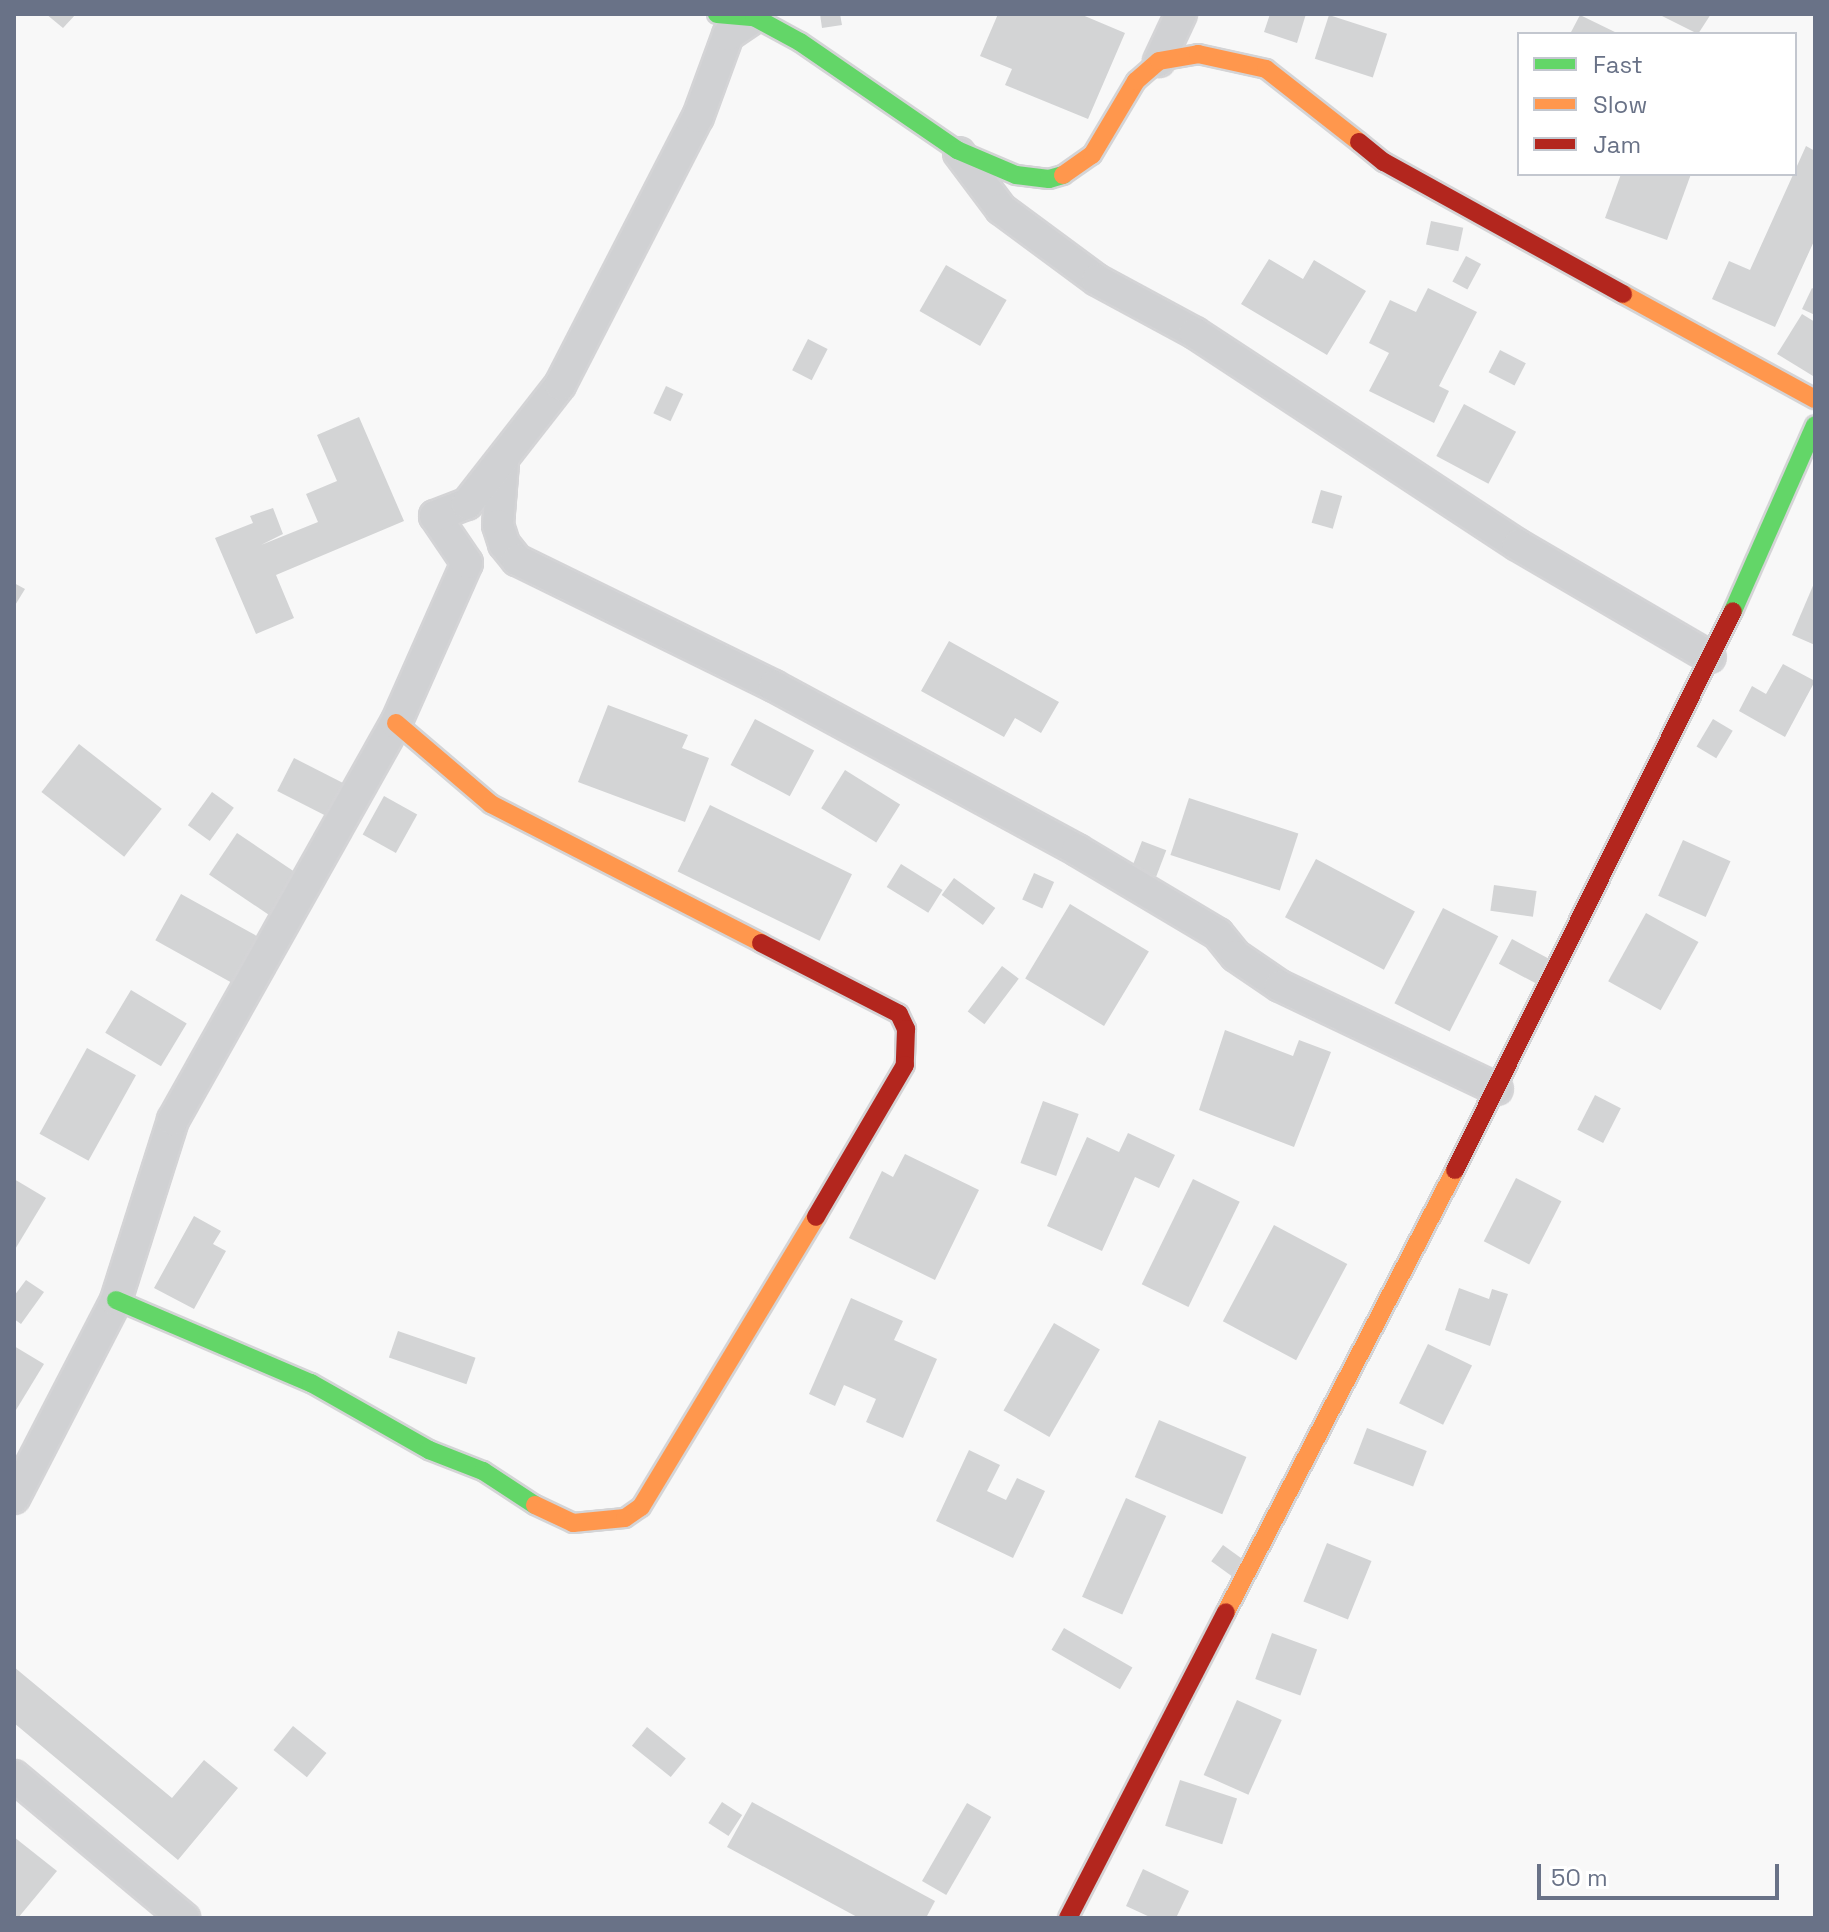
<!DOCTYPE html>
<style>
body{margin:0}
#map{position:relative;width:1829px;height:1932px;overflow:hidden;background:#f8f8f8;font-family:"Space Grotesk",sans-serif}
div>[style]{position:absolute}
[style*='--x']{left:calc(var(--x)*1px);top:calc(var(--y)*1px);width:calc(var(--w)*1px);rotate:calc(var(--a)*1deg)}
.building>*{inset:0;background:#d3d4d5;transform-origin:0 0}
.roads{filter:drop-shadow(2px 0 #d4d4d6) drop-shadow(-2px 0 #d4d4d6) drop-shadow(0 2px #d4d4d6) drop-shadow(0 -2px #d4d4d6)}
.street>*{height:30px;margin:-15px;padding:0 15px;transform-origin:15px;border-radius:15px;background:#d0d1d3}
.fast>*{height:18px;margin:-9px;padding:0 9px;transform-origin:9px;border-radius:9px;background:#63d668}
.slow>*{height:18px;margin:-9px;padding:0 9px;transform-origin:9px;border-radius:9px;background:#ff974d}
.jam>*{height:18px;margin:-9px;padding:0 9px;transform-origin:9px;border-radius:9px;background:#b3261e}
span{translate:-50% -50%;white-space:nowrap;text-align:center;line-height:1.15;-webkit-text-stroke:8px #fff;paint-order:stroke}
.frame{position:absolute;inset:0;border:16px solid #697287;pointer-events:none}
.legend{position:absolute;left:1517px;top:32px;width:280px;height:144px;box-sizing:border-box;background:#fff;border:2px solid #c3c7cf;margin:0;padding:10px 14px;list-style:none;font-size:24px;color:#697287}
.legend li{display:flex;align-items:center;gap:16px;height:40px}
.legend b{width:40px;border:2px solid #c3c7cf}
.scale{position:absolute;left:1537px;top:1864px;width:242px;height:36px;box-sizing:border-box;border:4px solid #697287;border-top:0;padding-left:10px;font-size:24px;line-height:28px;white-space:nowrap;color:#697287;-webkit-text-stroke:6px #fff;paint-order:stroke}
</style>
<div id="map">
<div class="building">
<i style="clip-path:polygon(46px 14px,76px 14px,63px 28px)"></i>
<i style="clip-path:polygon(820px 14px,840px 14px,842px 25px,822px 28px)"></i>
<i style="clip-path:polygon(998px 14px,1080px 14px,1125px 33px,1088px 119px,1005px 85px,1012px 69px,980px 56px)"></i>
<i style="clip-path:polygon(1270px 14px,1306px 14px,1297px 43px,1264px 32px)"></i>
<i style="clip-path:polygon(1658px 14px,1711px 14px,1698px 34px)"></i>
<i style="left:1329px;top:15px;width:61px;height:46px;rotate:18deg"></i>
<i style="clip-path:polygon(1580px 15px,1619px 34px,1570px 34px)"></i>
<i style="clip-path:polygon(1806px 146px,1815px 151px,1815px 239px,1775px 327px,1712px 299px,1729px 261px,1750px 270px)"></i>
<i style="clip-path:polygon(1621px 174px,1691px 174px,1667px 240px,1605px 218px)"></i>
<i style="left:1431px;top:221px;width:33px;height:24px;rotate:12deg"></i>
<i style="left:1466px;top:256px;width:17px;height:29px;rotate:28deg"></i>
<i style="clip-path:polygon(1269px 259px,1303px 279px,1314px 260px,1366px 291px,1327px 355px,1241px 304px)"></i>
<i style="left:946px;top:265px;width:70px;height:53px;rotate:30deg"></i>
<i style="clip-path:polygon(1428px 288px,1477px 312px,1439px 386px,1449px 391px,1434px 423px,1369px 391px,1389px 353px,1369px 343px,1390px 300px,1416px 312px)"></i>
<i style="clip-path:polygon(1812px 288px,1815px 290px,1815px 315px,1802px 309px)"></i>
<i style="clip-path:polygon(1802px 314px,1815px 322px,1813px 376px,1777px 354px)"></i>
<i style="left:808px;top:339px;width:22px;height:35px;rotate:27deg"></i>
<i style="left:1500px;top:350px;width:29px;height:25px;rotate:27deg"></i>
<i style="left:666px;top:386px;width:19px;height:30px;rotate:25deg"></i>
<i style="left:1464px;top:404px;width:59px;height:59px;rotate:28deg"></i>
<i style="clip-path:polygon(359px 417px,404px 521px,276px 575px,294px 618px,256px 634px,215px 538px,253px 523px,250px 516px,273px 508px,283px 534px,261px 545px,318px 522px,306px 494px,337px 481px,317px 435px)"></i>
<i style="left:1321px;top:490px;width:22px;height:34px;rotate:16deg"></i>
<i style="clip-path:polygon(1815px 581px,1815px 645px,1792px 635px)"></i>
<i style="clip-path:polygon(14px 583px,25px 589px,14px 607px)"></i>
<i style="clip-path:polygon(949px 641px,1059px 702px,1041px 733px,1015px 718px,1004px 737px,921px 691px)"></i>
<i style="clip-path:polygon(1783px 664px,1815px 681px,1785px 737px,1739px 711px,1752px 686px,1766px 694px)"></i>
<i style="clip-path:polygon(608px 705px,688px 735px,682px 748px,709px 758px,685px 822px,578px 782px)"></i>
<i style="left:755px;top:719px;width:67px;height:52px;rotate:28deg"></i>
<i style="left:1713px;top:719px;width:23px;height:32px;rotate:31deg"></i>
<i style="left:79px;top:744px;width:105px;height:61px;rotate:38deg"></i>
<i style="left:294px;top:758px;width:65px;height:37px;rotate:27deg"></i>
<i style="left:845px;top:770px;width:65px;height:45px;rotate:32deg"></i>
<i style="left:212px;top:792px;width:27px;height:41px;rotate:36deg"></i>
<i style="left:384px;top:796px;width:38px;height:44px;rotate:29deg"></i>
<i style="left:1189px;top:798px;width:115px;height:60px;rotate:18deg"></i>
<i style="left:710px;top:805px;width:158px;height:74px;rotate:26deg"></i>
<i style="left:237px;top:833px;width:76px;height:50px;rotate:34deg"></i>
<i style="left:1683px;top:840px;width:52px;height:61px;rotate:24deg"></i>
<i style="left:1142px;top:841px;width:26px;height:28px;rotate:21deg"></i>
<i style="left:1316px;top:859px;width:112px;height:66px;rotate:28deg"></i>
<i style="left:901px;top:864px;width:49px;height:27px;rotate:32deg"></i>
<i style="left:1034px;top:873px;width:22px;height:29px;rotate:24deg"></i>
<i style="left:954px;top:878px;width:51px;height:21px;rotate:36deg"></i>
<i style="left:1494px;top:885px;width:43px;height:26px;rotate:8deg"></i>
<i style="left:181px;top:894px;width:90px;height:53px;rotate:29deg"></i>
<i style="left:1070px;top:904px;width:92px;height:87px;rotate:31deg"></i>
<i style="left:1443px;top:908px;width:62px;height:107px;rotate:27deg"></i>
<i style="left:1646px;top:913px;width:60px;height:78px;rotate:29deg"></i>
<i style="left:1512px;top:939px;width:53px;height:28px;rotate:28deg"></i>
<i style="left:1002px;top:966px;width:21px;height:57px;rotate:37deg"></i>
<i style="left:131px;top:990px;width:65px;height:50px;rotate:31deg"></i>
<i style="clip-path:polygon(1225px 1030px,1293px 1056px,1299px 1040px,1331px 1052px,1294px 1147px,1199px 1110px)"></i>
<i style="left:87px;top:1048px;width:56px;height:98px;rotate:29deg"></i>
<i style="left:1595px;top:1095px;width:29px;height:39px;rotate:27deg"></i>
<i style="left:1043px;top:1101px;width:38px;height:66px;rotate:20deg"></i>
<i style="clip-path:polygon(1128px 1133px,1175px 1155px,1159px 1188px,1135px 1177px,1102px 1251px,1047px 1226px,1087px 1137px,1119px 1152px)"></i>
<i style="clip-path:polygon(905px 1154px,979px 1190px,935px 1280px,849px 1238px,882px 1171px,893px 1177px)"></i>
<i style="left:1516px;top:1178px;width:51px;height:71px;rotate:27deg"></i>
<i style="clip-path:polygon(14px 1179px,46px 1198px,14px 1251px)"></i>
<i style="left:1193px;top:1179px;width:52px;height:117px;rotate:26deg"></i>
<i style="clip-path:polygon(194px 1216px,221px 1231px,213px 1244px,226px 1251px,194px 1309px,154px 1288px)"></i>
<i style="left:1274px;top:1225px;width:83px;height:109px;rotate:28deg"></i>
<i style="clip-path:polygon(26px 1280px,44px 1292px,21px 1324px,14px 1319px,14px 1296px)"></i>
<i style="clip-path:polygon(1459px 1288px,1489px 1299px,1492px 1289px,1508px 1294px,1490px 1346px,1445px 1330px)"></i>
<i style="clip-path:polygon(851px 1298px,903px 1321px,894px 1340px,937px 1359px,903px 1438px,866px 1422px,876px 1399px,844px 1385px,835px 1406px,809px 1394px)"></i>
<i style="left:1054px;top:1323px;width:53px;height:101px;rotate:30deg"></i>
<i style="left:398px;top:1331px;width:82px;height:28px;rotate:19deg"></i>
<i style="left:1428px;top:1344px;width:49px;height:66px;rotate:26deg"></i>
<i style="clip-path:polygon(14px 1346px,44px 1364px,16px 1410px,14px 1409px)"></i>
<i style="left:1159px;top:1420px;width:95px;height:62px;rotate:23deg"></i>
<i style="left:1367px;top:1428px;width:64px;height:38px;rotate:21deg"></i>
<i style="clip-path:polygon(969px 1450px,1000px 1465px,987px 1491px,1006px 1500px,1017px 1478px,1045px 1491px,1013px 1558px,936px 1521px)"></i>
<i style="left:1126px;top:1498px;width:44px;height:108px;rotate:24deg"></i>
<i style="left:1327px;top:1543px;width:48px;height:63px;rotate:22deg"></i>
<i style="left:1223px;top:1545px;width:26px;height:20px;rotate:36deg"></i>
<i style="left:1064px;top:1628px;width:79px;height:25px;rotate:30deg"></i>
<i style="left:1272px;top:1633px;width:48px;height:49px;rotate:20deg"></i>
<i style="clip-path:polygon(14px 1667px,172px 1798px,204px 1760px,238px 1788px,178px 1860px,14px 1723px)"></i>
<i style="left:1237px;top:1700px;width:49px;height:82px;rotate:24deg"></i>
<i style="left:293px;top:1726px;width:43px;height:31px;rotate:39deg"></i>
<i style="left:647px;top:1727px;width:50px;height:24px;rotate:39deg"></i>
<i style="left:1180px;top:1780px;width:60px;height:48px;rotate:18deg"></i>
<i style="left:722px;top:1802px;width:24px;height:25px;rotate:33deg"></i>
<i style="clip-path:polygon(752px 1802px,935px 1901px,926px 1918px,859px 1918px,727px 1847px)"></i>
<i style="left:967px;top:1803px;width:28px;height:90px;rotate:30deg"></i>
<i style="clip-path:polygon(14px 1837px,57px 1871px,18px 1918px,14px 1918px)"></i>
<i style="clip-path:polygon(1143px 1869px,1189px 1891px,1176px 1918px,1152px 1918px,1126px 1906px)"></i>
</div>
<div class="roads">
<div class="street">
<i style="--x:1159;--y:61;--w:52;--a:-64.9"></i>
<i style="--x:959;--y:153;--w:70;--a:53.1"></i>
<i style="--x:1001;--y:209;--w:119;--a:36.5"></i>
<i style="--x:1097;--y:280;--w:111;--a:28.4"></i>
<i style="--x:1195;--y:333;--w:386;--a:33.3"></i>
<i style="--x:1518;--y:545;--w:222;--a:30.3"></i>
<i style="--x:503;--y:463;--w:62;--a:94.6"></i>
<i style="--x:498;--y:525;--w:20;--a:72"></i>
<i style="--x:504;--y:544;--w:21;--a:51"></i>
<i style="--x:517;--y:560;--w:286;--a:26.1"></i>
<i style="--x:774;--y:686;--w:345;--a:28.4"></i>
<i style="--x:1077;--y:850;--w:164;--a:30.8"></i>
<i style="--x:1218;--y:934;--w:28;--a:51"></i>
<i style="--x:1236;--y:956;--w:53;--a:34.3"></i>
<i style="--x:1280;--y:986;--w:240;--a:25.4"></i>
<i style="--x:14;--y:1498;--w:223;--a:-62.7"></i>
<i style="--x:116;--y:1300;--w:189;--a:-72.4"></i>
<i style="--x:173;--y:1120;--w:455;--a:-60.7"></i>
<i style="--x:396;--y:723;--w:175;--a:-66.1"></i>
<i style="--x:467;--y:563;--w:57;--a:-124.2"></i>
<i style="--x:435;--y:516;--w:34;--a:-21"></i>
<i style="--x:467;--y:504;--w:151;--a:-52"></i>
<i style="--x:560;--y:385;--w:301;--a:-62.8"></i>
<i style="--x:698;--y:117;--w:87;--a:-69.9"></i>
<i style="--x:728;--y:35;--w:37;--a:-34"></i>
<i style="--x:14;--y:1776;--w:222;--a:39.9"></i>
</div>
<div class="fast">
<i style="--x:717;--y:14;--w:37;--a:5"></i>
<i style="--x:754;--y:17;--w:52;--a:28.5"></i>
<i style="--x:800;--y:42;--w:191;--a:34.5"></i>
<i style="--x:957;--y:150;--w:64;--a:23"></i>
<i style="--x:1016;--y:175;--w:33;--a:7"></i>
<i style="--x:1049;--y:179;--w:15;--a:-16"></i>
<i style="--x:1733;--y:611;--w:203;--a:-66.2"></i>
<i style="--x:116;--y:1300;--w:212;--a:23.1"></i>
<i style="--x:311;--y:1383;--w:136;--a:29.6"></i>
<i style="--x:429;--y:1450;--w:58;--a:21.3"></i>
<i style="--x:483;--y:1471;--w:62;--a:33.2"></i>
</div>
<div class="slow">
<i style="--x:1063;--y:175;--w:35;--a:-35"></i>
<i style="--x:1092;--y:155;--w:86;--a:-59.3"></i>
<i style="--x:1136;--y:81;--w:30;--a:-41"></i>
<i style="--x:1159;--y:61;--w:40;--a:-10"></i>
<i style="--x:1198;--y:54;--w:70;--a:12.4"></i>
<i style="--x:1266;--y:69;--w:118;--a:38.1"></i>
<i style="--x:1623;--y:294;--w:219;--a:28.7"></i>
<i style="--x:396;--y:723;--w:125;--a:40.5"></i>
<i style="--x:491;--y:804;--w:304;--a:27.2"></i>
<i style="--x:535;--y:1505;--w:42;--a:25.3"></i>
<i style="--x:573;--y:1523;--w:52;--a:-5.5"></i>
<i style="--x:625;--y:1518;--w:19;--a:-35"></i>
<i style="--x:641;--y:1507;--w:339;--a:-58.9"></i>
<i style="--x:1226;--y:1612;--w:498;--a:-62.6"></i>
</div>
<div class="jam">
<i style="--x:1359;--y:142;--w:32;--a:39"></i>
<i style="--x:1384;--y:162;--w:273;--a:28.9"></i>
<i style="--x:761;--y:943;--w:155;--a:27.2"></i>
<i style="--x:899;--y:1014;--w:17;--a:65"></i>
<i style="--x:906;--y:1029;--w:36;--a:92"></i>
<i style="--x:905;--y:1065;--w:176;--a:120.4"></i>
<i style="--x:1455;--y:1170;--w:624;--a:-63.56"></i>
<i style="--x:1068;--y:1918;--w:344;--a:-62.7"></i>
</div>
</div>
<div class="frame"></div>
<ul class="legend">
<li><b style="height:10px;background:#63d668"></b>Fast</li>
<li><b style="height:10px;background:#ff974d"></b>Slow</li>
<li><b style="height:10px;background:#b3261e"></b>Jam</li>
</ul>
<div class="scale">50 m</div>
</div>
